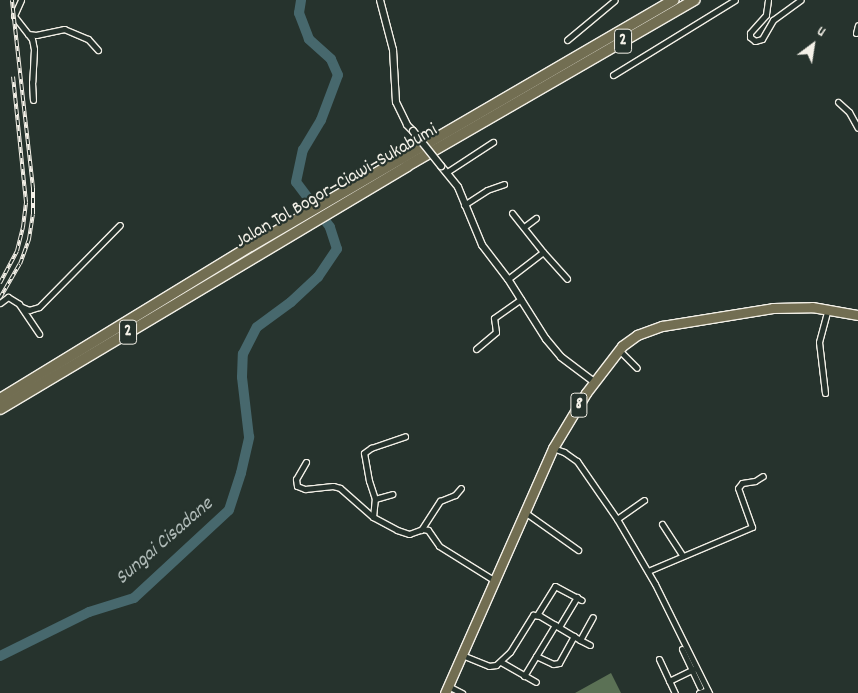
<!DOCTYPE html>
<meta charset="utf-8">
<style>
body{margin:0}
#map{position:relative;width:858px;height:693px;overflow:hidden;background:#26332d;font-family:Dekko,sans-serif}
div>[style]{position:absolute}
[style*='--x']{left:calc(var(--x)*1px);top:calc(var(--y)*1px);width:calc(var(--w)*1px);rotate:calc(var(--a)*1deg)}
.green>*{inset:0;background:#5b7155}
.river>*{height:10px;margin:-5px;padding:0 5px;transform-origin:5px;border-radius:5px;background:#47686d}
.roads{filter:drop-shadow(1px 0 #f4f1e8) drop-shadow(-1px 0 #f4f1e8) drop-shadow(0 1px #f4f1e8) drop-shadow(0 -1px #f4f1e8)}
.minor>*{height:5px;margin:-2.5px;padding:0 2.5px;transform-origin:2.5px;border-radius:2.5px;background:#26332d}
.tertiary>*{height:6px;margin:-3px;padding:0 3px;transform-origin:3px;border-radius:3px;background:#26332d}
.trunk>*{height:9px;margin:-4.5px;padding:0 4.5px;transform-origin:4.5px;border-radius:4.5px;background:#726e52}
.motorway>*{height:10px;margin:-5px;padding:0 5px;transform-origin:5px;border-radius:5px;background:#726e52}
.rail>*{height:4px;margin-top:-2px;transform-origin:0;background:repeating-linear-gradient(90deg,#26332d 0 5.5px,#f4f1e8 0 11px);box-sizing:border-box;border-block:1px solid #f4f1e8}
.bridges{filter:drop-shadow(1px 0 #f4f1e8) drop-shadow(-1px 0 #f4f1e8) drop-shadow(0 1px #f4f1e8) drop-shadow(0 -1px #f4f1e8)}
.tertiary-bridge>*{height:6px;margin:-3px;padding:0 3px;transform-origin:3px;border-radius:3px;background:#26332d}
span{translate:-50% -50%;white-space:nowrap;text-align:center;line-height:1.15;-webkit-text-stroke:4.5px #26332d;paint-order:stroke}
.shield-label span{padding:1px 4px;background:#26332d;border:1px solid;border-radius:4px;-webkit-text-stroke-width:0}
.shield-label{font-size:18px;color:#f4f1e8;font-weight:700}
.street-label{font-size:19px;color:#f4f1e8}
.water-label{font-size:20px;color:#afbab7;font-style:italic}
.north{position:absolute;left:788px;top:20px;width:50px;height:50px;-webkit-text-stroke:4px #26332d;paint-order:stroke;rotate:31deg;font-size:14px;font-weight:700;line-height:20px;text-align:center;color:#f4f1e8}
.north::after{content:'';display:block;margin:auto;width:18px;height:22px;background:#f4f1e8;clip-path:polygon(50% 0,100% 100%,50% 72%,0 100%)}
</style>
<div id="map">
<div class="green">
<i style="clip-path:polygon(611px 673px,621px 693px,575px 693px)"></i>
</div>
<div class="river">
<i style="--x:0;--y:656;--w:99;--a:-26.3"></i>
<i style="--x:89;--y:612;--w:47;--a:-17.3"></i>
<i style="--x:134;--y:598;--w:129;--a:-42.8"></i>
<i style="--x:229;--y:510;--w:39;--a:-72"></i>
<i style="--x:241;--y:473;--w:37;--a:-77"></i>
<i style="--x:249;--y:437;--w:60;--a:-96.7"></i>
<i style="--x:242;--y:377;--w:23;--a:-88"></i>
<i style="--x:243;--y:354;--w:30;--a:-63"></i>
<i style="--x:257;--y:327;--w:42;--a:-36.3"></i>
<i style="--x:291;--y:302;--w:37;--a:-43"></i>
<i style="--x:318;--y:277;--w:34;--a:-56"></i>
<i style="--x:337;--y:249;--w:23;--a:-108"></i>
<i style="--x:330;--y:227;--w:56;--a:-127.1"></i>
<i style="--x:296;--y:182;--w:33;--a:-78"></i>
<i style="--x:303;--y:150;--w:35;--a:-59"></i>
<i style="--x:321;--y:120;--w:48;--a:-69.3"></i>
<i style="--x:338;--y:75;--w:17;--a:-114"></i>
<i style="--x:331;--y:59;--w:30;--a:-138"></i>
<i style="--x:309;--y:39;--w:28;--a:-111"></i>
<i style="--x:299;--y:13;--w:13;--a:-81"></i>
</div>
<div class="roads">
<div class="minor">
<i style="--x:21;--y:0;--w:17;--a:114"></i>
<i style="--x:14;--y:16;--w:29;--a:52"></i>
<i style="--x:32;--y:39;--w:10;--a:79"></i>
<i style="--x:34;--y:49;--w:33;--a:93"></i>
<i style="--x:32;--y:82;--w:18;--a:87"></i>
<i style="--x:768;--y:0;--w:15;--a:98"></i>
<i style="--x:766;--y:15;--w:24;--a:132"></i>
<i style="--x:750;--y:33;--w:4;--a:90"></i>
<i style="--x:750;--y:37;--w:6;--a:39"></i>
<i style="--x:755;--y:41;--w:7;--a:-16"></i>
<i style="--x:762;--y:39;--w:22;--a:-60"></i>
<i style="--x:773;--y:20;--w:34;--a:-36"></i>
<i style="--x:856;--y:33;--w:8;--a:-76"></i>
<i style="--x:28;--y:34;--w:8;--a:7"></i>
<i style="--x:36;--y:35;--w:29;--a:-12"></i>
<i style="--x:64;--y:29;--w:26;--a:23"></i>
<i style="--x:88;--y:39;--w:15;--a:48"></i>
<i style="--x:567;--y:40;--w:62;--a:-39.8"></i>
<i style="--x:613;--y:75;--w:143;--a:-31.6"></i>
<i style="--x:838;--y:102;--w:15;--a:42"></i>
<i style="--x:849;--y:112;--w:18;--a:61"></i>
<i style="--x:447;--y:172;--w:55;--a:-33.1"></i>
<i style="--x:464;--y:205;--w:27;--a:-33"></i>
<i style="--x:487;--y:190;--w:18;--a:-19"></i>
<i style="--x:512;--y:213;--w:50;--a:51.5"></i>
<i style="--x:524;--y:227;--w:15;--a:-37"></i>
<i style="--x:508;--y:279;--w:44;--a:-37.6"></i>
<i style="--x:543;--y:252;--w:36;--a:48"></i>
<i style="--x:0;--y:303;--w:10;--a:-37"></i>
<i style="--x:8;--y:297;--w:13;--a:32"></i>
<i style="--x:19;--y:304;--w:36;--a:56"></i>
<i style="--x:22;--y:307;--w:8;--a:23"></i>
<i style="--x:29;--y:310;--w:10;--a:-17"></i>
<i style="--x:39;--y:307;--w:115;--a:-45.4"></i>
<i style="--x:476;--y:349;--w:26;--a:-40"></i>
<i style="--x:496;--y:332;--w:14;--a:-98"></i>
<i style="--x:494;--y:318;--w:33;--a:-35"></i>
<i style="--x:619;--y:350;--w:25;--a:45"></i>
<i style="--x:825;--y:393;--w:51;--a:-96.7"></i>
<i style="--x:819;--y:342;--w:34;--a:-75"></i>
<i style="--x:553;--y:448;--w:12;--a:20"></i>
<i style="--x:564;--y:452;--w:16;--a:35"></i>
<i style="--x:577;--y:461;--w:70;--a:55.4"></i>
<i style="--x:617;--y:519;--w:75;--a:59.7"></i>
<i style="--x:655;--y:584;--w:122;--a:63.6"></i>
<i style="--x:306;--y:462;--w:20;--a:120"></i>
<i style="--x:296;--y:479;--w:7;--a:82"></i>
<i style="--x:297;--y:486;--w:9;--a:21"></i>
<i style="--x:305;--y:489;--w:28;--a:-6"></i>
<i style="--x:333;--y:486;--w:7;--a:16"></i>
<i style="--x:340;--y:488;--w:44;--a:41.3"></i>
<i style="--x:373;--y:517;--w:27;--a:28"></i>
<i style="--x:397;--y:530;--w:13;--a:18"></i>
<i style="--x:409;--y:534;--w:15;--a:-20"></i>
<i style="--x:423;--y:529;--w:5;--a:11"></i>
<i style="--x:428;--y:530;--w:19;--a:55"></i>
<i style="--x:439;--y:546;--w:66;--a:32"></i>
<i style="--x:375;--y:499;--w:18;--a:-16"></i>
<i style="--x:526;--y:513;--w:64;--a:35.4"></i>
<i style="--x:373;--y:517;--w:18;--a:-84"></i>
<i style="--x:375;--y:499;--w:19;--a:-108"></i>
<i style="--x:369;--y:481;--w:28;--a:-100"></i>
<i style="--x:364;--y:453;--w:9;--a:-36"></i>
<i style="--x:371;--y:448;--w:36;--a:-19"></i>
<i style="--x:617;--y:519;--w:33;--a:-35"></i>
<i style="--x:662;--y:524;--w:38;--a:57"></i>
<i style="--x:421;--y:530;--w:35;--a:-57"></i>
<i style="--x:440;--y:501;--w:16;--a:-22"></i>
<i style="--x:455;--y:495;--w:9;--a:-49"></i>
<i style="--x:648;--y:571;--w:113;--a:-22.9"></i>
<i style="--x:752;--y:527;--w:41;--a:-109.7"></i>
<i style="--x:738;--y:488;--w:6;--a:-51"></i>
<i style="--x:742;--y:483;--w:13;--a:-9"></i>
<i style="--x:755;--y:481;--w:9;--a:-32"></i>
<i style="--x:537;--y:615;--w:34;--a:-58"></i>
<i style="--x:555;--y:586;--w:30;--a:28"></i>
<i style="--x:559;--y:627;--w:35;--a:-59"></i>
<i style="--x:580;--y:640;--w:11;--a:27"></i>
<i style="--x:682;--y:649;--w:42;--a:64.7"></i>
<i style="--x:462;--y:655;--w:29;--a:22"></i>
<i style="--x:489;--y:666;--w:7;--a:-8"></i>
<i style="--x:496;--y:665;--w:19;--a:-43"></i>
<i style="--x:510;--y:652;--w:44;--a:-58.1"></i>
<i style="--x:533;--y:615;--w:7;--a:8"></i>
<i style="--x:540;--y:616;--w:47;--a:31"></i>
<i style="--x:580;--y:640;--w:26;--a:-61"></i>
<i style="--x:536;--y:656;--w:19;--a:25"></i>
<i style="--x:553;--y:664;--w:6;--a:-9"></i>
<i style="--x:559;--y:663;--w:31;--a:-61"></i>
<i style="--x:659;--y:659;--w:38;--a:65"></i>
<i style="--x:501;--y:662;--w:40;--a:29.7"></i>
<i style="--x:524;--y:676;--w:60;--a:-58.7"></i>
<i style="--x:669;--y:681;--w:28;--a:-26"></i>
<i style="--x:448;--y:686;--w:16;--a:27"></i>
<i style="--x:699;--y:693;--w:9;--a:-18"></i>
</div>
<div class="tertiary">
<i style="--x:380;--y:0;--w:52;--a:75.4"></i>
<i style="--x:393;--y:50;--w:52;--a:86.7"></i>
<i style="--x:396;--y:102;--w:25;--a:64"></i>
<i style="--x:407;--y:125;--w:8;--a:45"></i>
<i style="--x:441;--y:166;--w:27;--a:51"></i>
<i style="--x:458;--y:187;--w:63;--a:67.5"></i>
<i style="--x:482;--y:245;--w:43;--a:52.6"></i>
<i style="--x:508;--y:279;--w:71;--a:57.7"></i>
<i style="--x:546;--y:339;--w:23;--a:50"></i>
<i style="--x:561;--y:357;--w:41;--a:37.1"></i>
</div>
<div class="trunk">
<i style="--x:445;--y:693;--w:268;--a:-66.2"></i>
<i style="--x:553;--y:448;--w:64;--a:-59"></i>
<i style="--x:586;--y:393;--w:59;--a:-52.5"></i>
<i style="--x:622;--y:346;--w:19;--a:-36"></i>
<i style="--x:637;--y:335;--w:27;--a:-20"></i>
<i style="--x:662;--y:326;--w:112;--a:-9.2"></i>
<i style="--x:773;--y:308;--w:39;--a:-1"></i>
<i style="--x:812;--y:307;--w:47;--a:9.9"></i>
</div>
<div class="motorway">
<i style="--x:0;--y:399;--w:294;--a:-31.4"></i>
<i style="--x:251;--y:246;--w:489;--a:-30.2"></i>
<i style="--x:0;--y:409;--w:474;--a:-30.8"></i>
<i style="--x:407;--y:166;--w:332;--a:-30"></i>
</div>
</div>
<div class="rail">
<i style="--x:0;--y:283;--w:36;--a:-62"></i>
<i style="--x:17;--y:251;--w:25;--a:-76"></i>
<i style="--x:23;--y:227;--w:25;--a:-83"></i>
<i style="--x:26;--y:202;--w:126;--a:-95.9"></i>
<i style="--x:0;--y:298;--w:39;--a:-60"></i>
<i style="--x:20;--y:264;--w:27;--a:-70"></i>
<i style="--x:29;--y:239;--w:25;--a:-81"></i>
<i style="--x:33;--y:214;--w:26;--a:-90"></i>
<i style="--x:33;--y:188;--w:189;--a:-96.4"></i>
</div>
<div class="bridges">
<div class="tertiary-bridge">
<i style="--x:413;--y:131;--w:45;--a:51.3"></i>
</div>
</div>
<div class="shield-label">
<span style="left:623px;top:41px">2</span>
<span style="left:128px;top:332px">2</span>
<span style="left:579px;top:405px">8</span>
</div>
<div class="street-label">
<span style="left:337px;top:187px;rotate:-30deg">Jalan Tol Bogor–Ciawi–Sukabumi</span>
</div>
<div class="water-label">
<span style="left:165px;top:542px;rotate:-41deg">Sungai Cisadane</span>
</div>
<div class="north">U</div>
</div>
